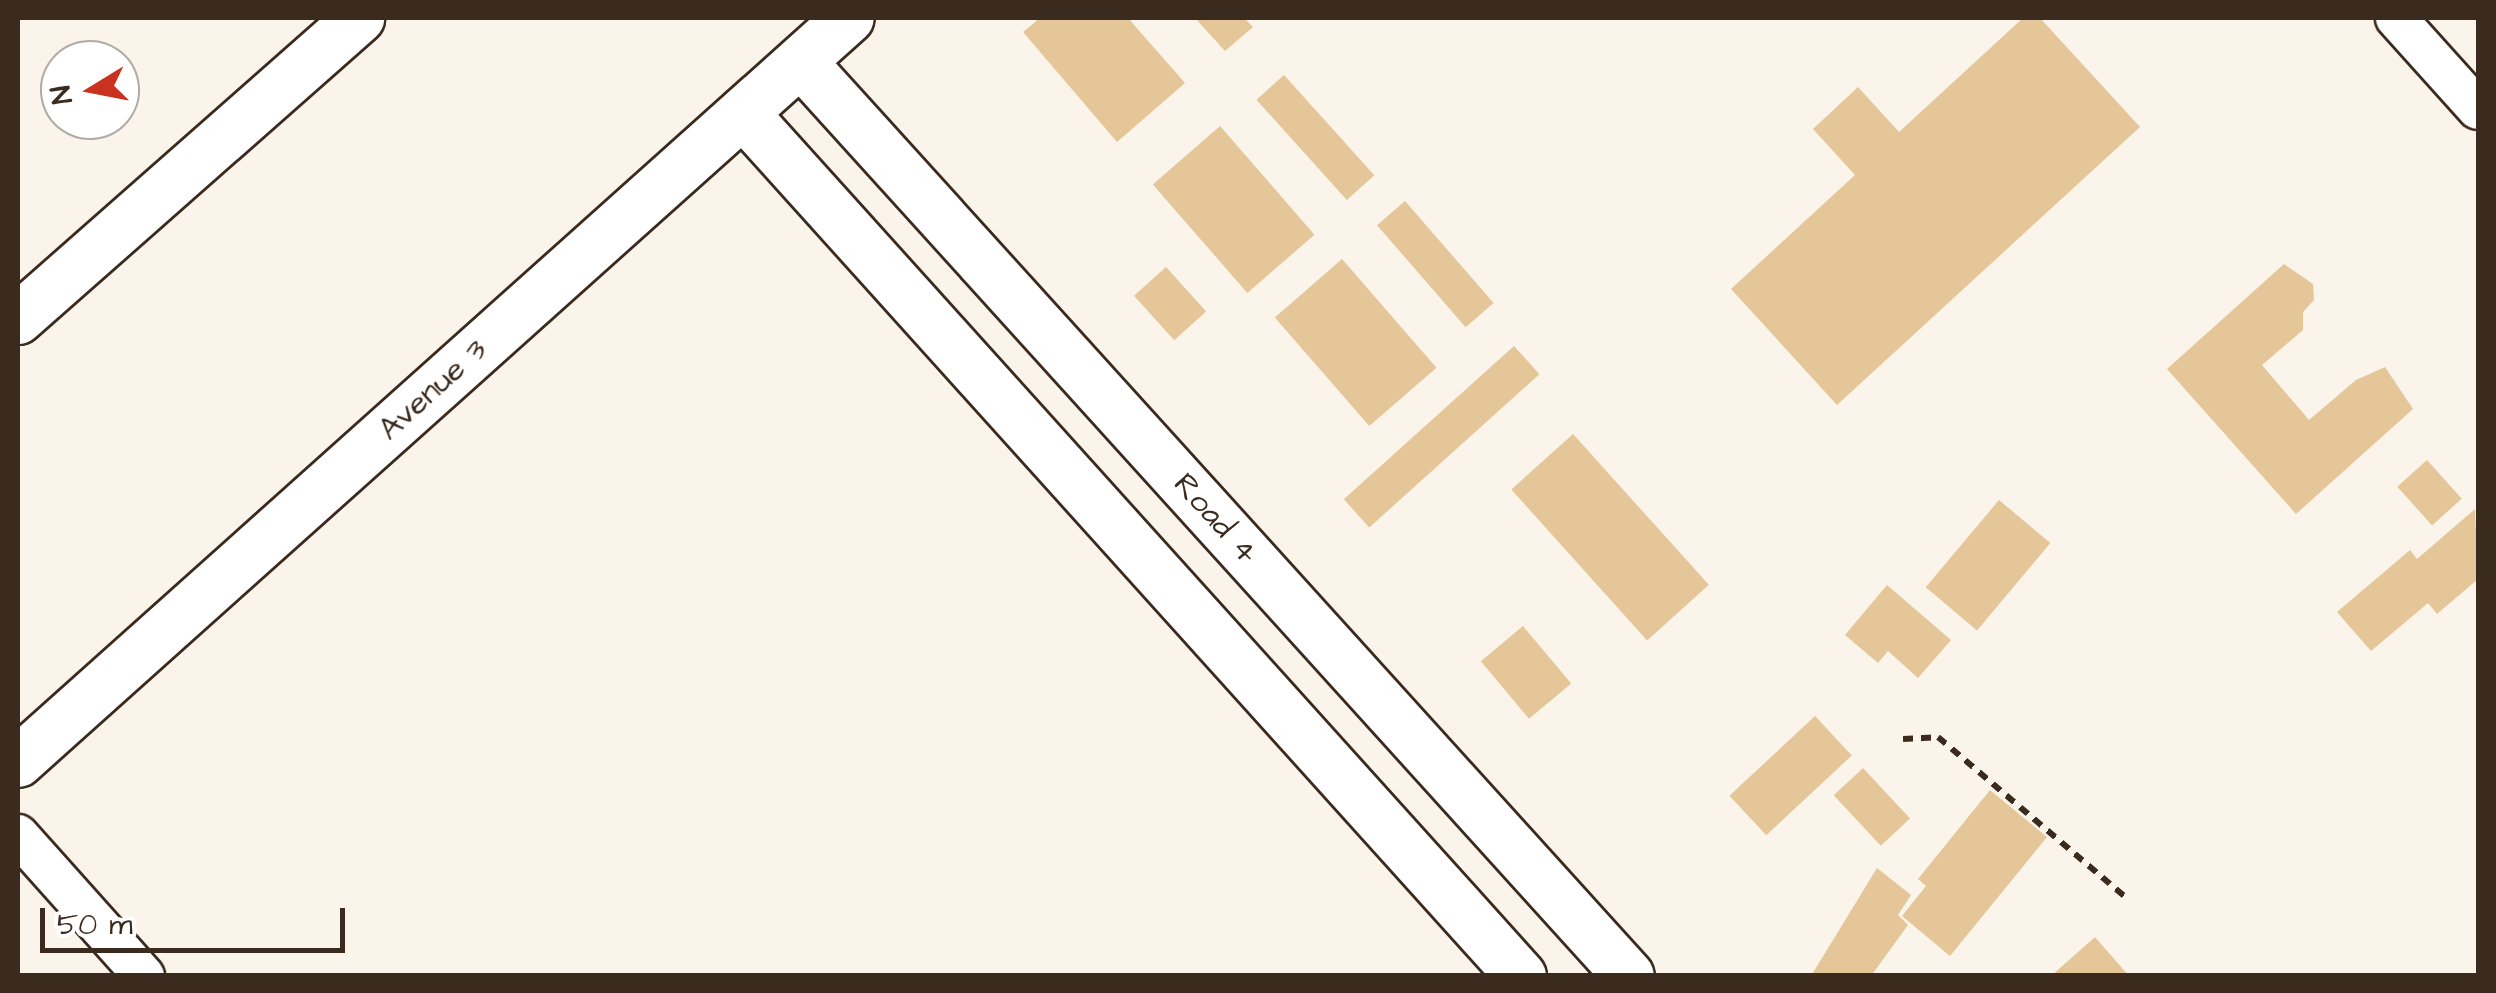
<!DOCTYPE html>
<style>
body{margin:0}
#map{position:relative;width:2496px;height:993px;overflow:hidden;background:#faf4ea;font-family:"Architects Daughter",sans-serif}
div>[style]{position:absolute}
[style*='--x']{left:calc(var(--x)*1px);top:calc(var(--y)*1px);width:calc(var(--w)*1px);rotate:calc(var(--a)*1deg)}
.building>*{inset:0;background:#e5c698;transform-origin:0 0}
.path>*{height:6px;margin-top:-3px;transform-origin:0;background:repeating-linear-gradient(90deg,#3b2a1e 0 10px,transparent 0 18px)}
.roads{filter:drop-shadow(2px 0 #3b2a1e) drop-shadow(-2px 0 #3b2a1e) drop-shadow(0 2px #3b2a1e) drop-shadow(0 -2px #3b2a1e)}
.minor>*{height:40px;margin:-20px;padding:0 20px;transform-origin:20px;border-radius:20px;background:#fff}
.tertiary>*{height:50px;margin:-25px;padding:0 25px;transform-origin:25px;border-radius:25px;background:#fff}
span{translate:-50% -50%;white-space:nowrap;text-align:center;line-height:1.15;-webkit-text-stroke:9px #fff;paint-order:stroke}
.street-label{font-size:32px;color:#3b2a1e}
.frame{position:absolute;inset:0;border:20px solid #3b2a1e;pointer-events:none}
.north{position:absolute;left:40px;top:40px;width:100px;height:100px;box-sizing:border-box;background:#fff;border:2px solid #b1aaa5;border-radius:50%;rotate:260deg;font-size:28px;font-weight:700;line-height:40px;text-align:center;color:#3b2a1e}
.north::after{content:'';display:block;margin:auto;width:35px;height:45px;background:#c8321e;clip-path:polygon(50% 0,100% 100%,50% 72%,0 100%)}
.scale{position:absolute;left:40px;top:908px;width:305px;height:45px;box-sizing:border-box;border:5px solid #3b2a1e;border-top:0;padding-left:12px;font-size:30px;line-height:35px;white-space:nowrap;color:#3b2a1e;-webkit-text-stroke:8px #fff;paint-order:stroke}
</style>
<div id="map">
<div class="building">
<i style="clip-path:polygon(1040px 18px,1128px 18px,1185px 83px,1117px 142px,1023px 32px)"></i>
<i style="clip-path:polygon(1195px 18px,1244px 18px,1253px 27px,1225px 51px)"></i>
<i style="clip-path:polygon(2023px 18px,2040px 18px,2140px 127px,1837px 405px,1731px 289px,1855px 175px,1813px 129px,1858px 87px,1899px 132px)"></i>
<i style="left:1284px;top:75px;width:135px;height:37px;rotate:48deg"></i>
<i style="left:1220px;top:126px;width:144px;height:89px;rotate:49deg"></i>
<i style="left:1405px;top:201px;width:135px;height:37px;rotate:49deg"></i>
<i style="left:1342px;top:259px;width:144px;height:89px;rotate:49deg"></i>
<i style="clip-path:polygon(2284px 264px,2313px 284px,2314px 300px,2303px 312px,2303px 330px,2262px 365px,2309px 420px,2356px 380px,2385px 367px,2413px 409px,2296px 514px,2167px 369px)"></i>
<i style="left:1166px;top:267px;width:60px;height:43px;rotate:48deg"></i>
<i style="left:1514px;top:346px;width:38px;height:229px;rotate:48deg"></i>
<i style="left:1573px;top:434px;width:203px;height:83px;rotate:48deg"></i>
<i style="left:2427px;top:460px;width:52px;height:40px;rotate:48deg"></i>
<i style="left:1999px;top:500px;width:67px;height:114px;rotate:40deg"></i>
<i style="clip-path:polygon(2475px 509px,2478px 579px,2437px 614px,2428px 603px,2371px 651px,2337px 612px,2410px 550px,2417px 559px)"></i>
<i style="clip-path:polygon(1887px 585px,1951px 640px,1918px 678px,1888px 651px,1878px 663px,1845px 635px)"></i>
<i style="left:1523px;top:626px;width:75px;height:55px;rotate:50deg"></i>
<i style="left:1815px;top:716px;width:54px;height:117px;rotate:47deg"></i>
<i style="left:1863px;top:768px;width:69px;height:40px;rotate:47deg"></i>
<i style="clip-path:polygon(1990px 790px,2047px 837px,1950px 956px,1902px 916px,1926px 886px,1918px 879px)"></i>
<i style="clip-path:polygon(1877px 868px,1911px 895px,1898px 915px,1908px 925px,1871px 976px,1811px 976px)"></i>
<i style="clip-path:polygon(2095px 937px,2129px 976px,2051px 976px)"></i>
</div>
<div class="path">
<i style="--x:1903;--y:739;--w:35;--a:-3"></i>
<i style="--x:1938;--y:737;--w:251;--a:40.5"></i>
</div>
<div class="roads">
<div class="minor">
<i style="--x:2396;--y:18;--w:122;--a:48"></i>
<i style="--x:18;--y:835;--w:189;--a:48.2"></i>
</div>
<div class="tertiary">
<i style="--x:801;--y:62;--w:1233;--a:47.83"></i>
<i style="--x:743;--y:113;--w:1162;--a:47.97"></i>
<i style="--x:18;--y:319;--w:455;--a:-41.4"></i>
<i style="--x:18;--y:762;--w:1115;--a:-41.84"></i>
</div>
</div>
<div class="street-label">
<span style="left:433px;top:390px;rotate:-42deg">Avenue 3</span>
<span style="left:1215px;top:519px;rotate:48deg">Road 4</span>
</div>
<div class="frame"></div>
<div class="north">N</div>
<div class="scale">50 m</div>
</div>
